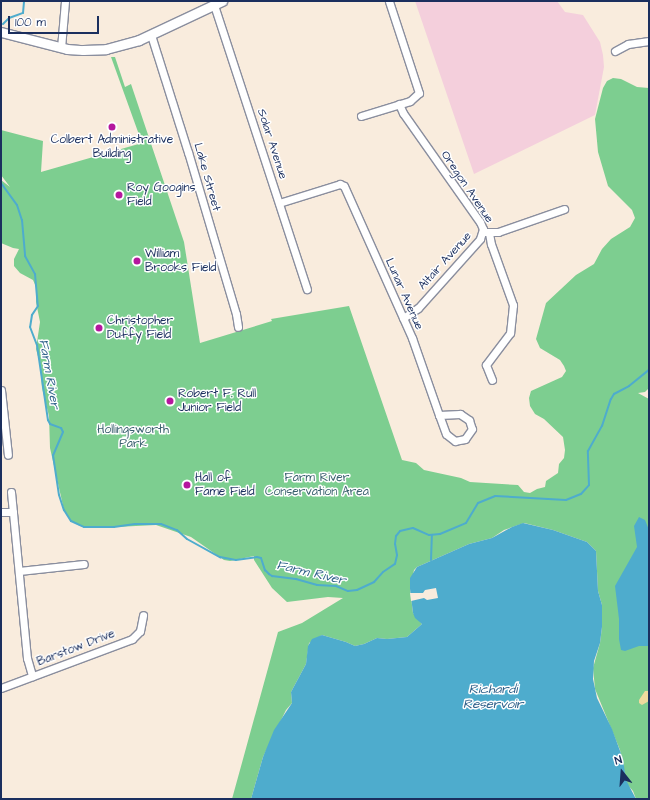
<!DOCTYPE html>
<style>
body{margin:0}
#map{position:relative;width:650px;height:800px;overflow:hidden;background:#f9ecdd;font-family:"Architects Daughter",sans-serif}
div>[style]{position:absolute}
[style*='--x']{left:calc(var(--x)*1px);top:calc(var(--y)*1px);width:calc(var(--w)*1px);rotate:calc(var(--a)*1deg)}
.built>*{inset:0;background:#f4cfdc}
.green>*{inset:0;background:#7dce90}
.sand>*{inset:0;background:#eeda9e}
.water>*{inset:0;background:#4eaccd}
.pier>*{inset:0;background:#f9ecdd}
.stream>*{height:2px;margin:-1px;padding:0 1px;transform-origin:1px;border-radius:1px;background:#4eaccd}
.roads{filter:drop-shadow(1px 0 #8a8e9e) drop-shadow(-1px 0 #8a8e9e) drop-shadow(0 1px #8a8e9e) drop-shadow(0 -1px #8a8e9e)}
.minor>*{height:7px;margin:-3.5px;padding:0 3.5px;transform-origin:3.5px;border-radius:3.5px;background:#fff}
.secondary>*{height:9px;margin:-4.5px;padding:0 4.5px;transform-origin:4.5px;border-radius:4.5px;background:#fff}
.dots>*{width:11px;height:11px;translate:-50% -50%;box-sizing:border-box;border:2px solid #fff;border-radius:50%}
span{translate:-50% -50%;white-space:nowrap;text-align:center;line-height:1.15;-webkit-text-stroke:3px #fff;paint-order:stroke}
.poi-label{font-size:12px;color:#1b2f5e}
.left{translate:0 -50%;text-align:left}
.street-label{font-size:12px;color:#1b2f5e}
.park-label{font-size:12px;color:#385f6d}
.water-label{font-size:13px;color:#2f618a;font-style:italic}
.frame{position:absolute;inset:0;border:2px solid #1b2f5e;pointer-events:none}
.north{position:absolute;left:602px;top:752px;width:40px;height:40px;-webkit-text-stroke:3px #fff;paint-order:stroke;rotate:343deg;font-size:11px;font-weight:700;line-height:16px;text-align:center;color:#1b2f5e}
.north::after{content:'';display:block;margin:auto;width:14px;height:18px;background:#1b2f5e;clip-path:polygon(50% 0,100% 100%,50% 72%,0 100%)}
.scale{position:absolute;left:8px;top:16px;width:91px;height:18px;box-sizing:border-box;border:2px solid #1b2f5e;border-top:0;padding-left:5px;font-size:12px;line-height:14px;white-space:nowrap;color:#1b2f5e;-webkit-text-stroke:3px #fff;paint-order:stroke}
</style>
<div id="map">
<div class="built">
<i style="clip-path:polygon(415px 1px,557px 1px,565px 12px,583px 15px,600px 42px,603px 55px,604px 67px,595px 115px,474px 174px)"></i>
</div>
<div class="green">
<i style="clip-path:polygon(111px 57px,115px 57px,125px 87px,131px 84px,184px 242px,200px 343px,272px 321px,271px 319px,349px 306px,402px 460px,416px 463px,424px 470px,461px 478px,470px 482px,518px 485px,524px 492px,530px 493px,537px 489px,545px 487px,546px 481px,558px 473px,559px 464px,564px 458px,565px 450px,563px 437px,544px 419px,535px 414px,530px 406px,529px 398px,531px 391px,562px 377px,566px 371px,564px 366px,560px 360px,540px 348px,536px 339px,546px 303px,576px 275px,594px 264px,602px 249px,611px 239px,630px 227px,635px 218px,632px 210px,608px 186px,598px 152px,595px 119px,603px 88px,607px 81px,613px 78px,621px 79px,637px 87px,649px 88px,649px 388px,645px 392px,638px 393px,649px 399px,649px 799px,636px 799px,633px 791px,627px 784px,620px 750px,595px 689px,593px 668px,600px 643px,602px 627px,602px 605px,598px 591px,596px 551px,587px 542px,553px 530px,524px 523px,504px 530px,492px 538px,469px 544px,417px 567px,414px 570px,410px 589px,413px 613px,422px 624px,407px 637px,387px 639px,377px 638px,364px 644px,355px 646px,346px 642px,322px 635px,309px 643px,306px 664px,291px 692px,292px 703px,286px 710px,263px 757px,251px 799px,232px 799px,278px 632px,302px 623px,343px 598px,328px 597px,287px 602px,272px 588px,254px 560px,254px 556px,230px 561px,224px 560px,191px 537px,156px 525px,96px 528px,80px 526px,71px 521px,64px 510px,50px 448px,49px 416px,42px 388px,40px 364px,36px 349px,40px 322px,36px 302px,36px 287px,33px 280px,20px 273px,14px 266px,14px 259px,19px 249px,13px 248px,1px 243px,1px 180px,10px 187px,1px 175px,1px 130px,43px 141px,41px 172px,142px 143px)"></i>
</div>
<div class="sand">
<i style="clip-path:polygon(645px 691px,649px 691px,649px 701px,642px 705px,639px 703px,639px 700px)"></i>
</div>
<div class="water">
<i style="clip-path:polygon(639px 517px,645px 520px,649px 530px,649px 646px,639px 646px,625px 651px,621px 650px,619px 639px,619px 619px,615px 586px,637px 547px,634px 526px)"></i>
<i style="clip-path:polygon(523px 523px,553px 530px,587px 542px,596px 551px,598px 591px,602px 605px,602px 627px,600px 643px,594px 661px,593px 679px,597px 698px,612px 729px,623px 759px,626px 780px,636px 799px,251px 799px,263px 757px,274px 730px,292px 703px,291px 692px,306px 664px,308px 646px,312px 639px,322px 635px,346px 642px,355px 646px,364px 644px,377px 638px,387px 639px,407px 637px,422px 624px,415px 618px,413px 613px,410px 589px,410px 578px,417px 567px,469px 544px,492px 538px,512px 527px)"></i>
</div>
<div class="pier">
<i style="clip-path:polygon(436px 588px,438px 598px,427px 600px,424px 598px,411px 601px,410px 593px,423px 593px,425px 590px)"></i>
</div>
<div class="stream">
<i style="--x:3;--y:24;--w:8;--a:-45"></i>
<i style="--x:9;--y:18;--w:15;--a:-20"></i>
<i style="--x:23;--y:13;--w:12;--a:-85"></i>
<i style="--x:1;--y:183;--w:27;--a:54"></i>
<i style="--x:17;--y:205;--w:16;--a:72"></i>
<i style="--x:22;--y:220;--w:36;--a:85"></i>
<i style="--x:25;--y:256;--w:21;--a:61"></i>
<i style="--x:35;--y:274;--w:32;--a:85"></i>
<i style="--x:38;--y:306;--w:11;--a:124"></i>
<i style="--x:32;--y:315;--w:12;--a:99"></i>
<i style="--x:30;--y:327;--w:19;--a:69"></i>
<i style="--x:37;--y:345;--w:76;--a:81.7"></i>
<i style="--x:48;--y:420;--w:4;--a:63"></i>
<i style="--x:50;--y:424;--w:12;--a:20"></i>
<i style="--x:61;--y:428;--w:4;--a:63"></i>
<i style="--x:63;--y:432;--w:25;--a:113"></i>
<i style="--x:53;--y:455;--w:40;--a:81.5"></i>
<i style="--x:59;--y:495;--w:16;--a:72"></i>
<i style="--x:64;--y:510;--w:13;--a:58"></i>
<i style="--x:71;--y:521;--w:14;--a:25"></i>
<i style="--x:84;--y:527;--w:30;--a:0"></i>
<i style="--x:114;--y:527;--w:21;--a:-8"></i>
<i style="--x:135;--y:524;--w:26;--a:0"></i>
<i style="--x:161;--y:524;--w:17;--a:21"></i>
<i style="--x:177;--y:530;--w:13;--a:42"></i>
<i style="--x:187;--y:539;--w:38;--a:29"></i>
<i style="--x:220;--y:557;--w:16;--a:11"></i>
<i style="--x:236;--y:560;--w:21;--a:-8"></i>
<i style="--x:257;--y:557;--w:4;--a:14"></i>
<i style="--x:261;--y:558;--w:13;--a:72"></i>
<i style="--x:265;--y:570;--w:6;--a:45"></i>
<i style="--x:269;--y:574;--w:4;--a:34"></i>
<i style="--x:272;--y:576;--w:24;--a:7"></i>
<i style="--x:296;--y:579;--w:22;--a:16"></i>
<i style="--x:317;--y:585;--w:19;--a:3"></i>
<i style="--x:336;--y:586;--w:13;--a:23"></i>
<i style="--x:348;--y:591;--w:9;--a:-6"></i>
<i style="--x:357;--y:590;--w:19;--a:-25"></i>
<i style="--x:374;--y:582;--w:13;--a:-48"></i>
<i style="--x:383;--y:572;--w:14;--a:-34"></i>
<i style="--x:395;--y:564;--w:9;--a:-77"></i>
<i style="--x:397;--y:555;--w:11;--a:-100"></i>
<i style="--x:395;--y:544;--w:8;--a:-83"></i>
<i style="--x:396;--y:536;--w:6;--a:-51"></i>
<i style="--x:400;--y:531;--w:13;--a:-13"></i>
<i style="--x:413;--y:528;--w:17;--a:24"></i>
<i style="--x:429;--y:535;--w:11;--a:-5"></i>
<i style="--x:440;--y:534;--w:28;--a:-23"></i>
<i style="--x:466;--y:523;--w:23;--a:-59"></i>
<i style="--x:478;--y:503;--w:18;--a:-22"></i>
<i style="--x:495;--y:496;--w:71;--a:3.2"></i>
<i style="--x:566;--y:500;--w:16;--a:-22"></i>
<i style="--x:581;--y:494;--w:12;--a:-48"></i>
<i style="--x:589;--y:485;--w:34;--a:-92"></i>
<i style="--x:588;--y:451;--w:29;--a:-61"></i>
<i style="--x:602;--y:426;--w:28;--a:-72"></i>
<i style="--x:611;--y:399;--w:6;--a:-59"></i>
<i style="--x:614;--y:394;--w:17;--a:-28"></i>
<i style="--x:629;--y:386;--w:26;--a:-39"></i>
<i style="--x:431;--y:560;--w:25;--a:-88"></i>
</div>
<div class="roads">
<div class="minor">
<i style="--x:214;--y:5;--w:299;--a:71.9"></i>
<i style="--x:151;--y:35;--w:123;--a:72.5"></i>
<i style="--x:188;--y:152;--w:169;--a:73.5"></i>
<i style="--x:236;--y:314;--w:13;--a:81"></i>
<i style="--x:61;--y:48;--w:47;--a:-85.1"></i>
<i style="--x:615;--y:51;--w:15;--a:-28"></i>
<i style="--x:628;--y:44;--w:21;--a:-8"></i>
<i style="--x:399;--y:104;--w:10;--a:66"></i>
<i style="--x:403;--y:113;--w:133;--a:54.8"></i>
<i style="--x:480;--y:222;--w:8;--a:67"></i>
<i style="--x:483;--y:229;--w:10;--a:107"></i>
<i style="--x:480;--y:239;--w:93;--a:131.9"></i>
<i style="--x:418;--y:308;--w:18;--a:146"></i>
<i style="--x:361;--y:116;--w:51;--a:-17"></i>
<i style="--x:410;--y:101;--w:12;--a:-42"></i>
<i style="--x:419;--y:93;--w:97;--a:-108.1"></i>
<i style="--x:279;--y:203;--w:64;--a:-17.3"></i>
<i style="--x:340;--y:184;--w:4;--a:27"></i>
<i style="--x:344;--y:186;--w:167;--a:65.9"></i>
<i style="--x:412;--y:338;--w:82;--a:70.7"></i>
<i style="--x:485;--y:232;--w:13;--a:0"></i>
<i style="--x:498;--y:232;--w:70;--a:-19.2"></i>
<i style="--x:489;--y:233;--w:11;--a:80"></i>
<i style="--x:491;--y:244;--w:65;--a:70.2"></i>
<i style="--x:513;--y:305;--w:28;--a:96"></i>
<i style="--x:510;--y:333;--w:40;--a:127"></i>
<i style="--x:486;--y:365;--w:16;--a:68"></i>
<i style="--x:1;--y:390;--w:65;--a:83.9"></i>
<i style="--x:460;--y:414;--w:11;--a:34"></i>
<i style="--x:469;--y:420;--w:9;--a:72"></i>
<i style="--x:472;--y:429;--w:12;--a:125"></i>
<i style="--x:465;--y:439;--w:10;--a:169"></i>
<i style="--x:455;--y:441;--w:11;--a:-142"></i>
<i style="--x:446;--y:434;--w:20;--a:-110"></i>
<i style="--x:439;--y:415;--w:21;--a:-3"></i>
<i style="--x:11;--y:492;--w:167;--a:84.5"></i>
<i style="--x:27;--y:658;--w:19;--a:74"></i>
<i style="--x:1;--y:512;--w:12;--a:0"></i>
<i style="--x:19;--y:571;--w:65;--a:-6.1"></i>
<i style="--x:1;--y:688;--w:140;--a:-20.5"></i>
<i style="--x:132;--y:639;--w:11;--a:-45"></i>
<i style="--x:140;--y:631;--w:16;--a:-79"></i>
</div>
<div class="secondary">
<i style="--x:1;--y:32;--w:68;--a:14.4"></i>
<i style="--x:67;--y:49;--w:16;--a:4"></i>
<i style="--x:83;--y:50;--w:23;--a:-2"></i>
<i style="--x:106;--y:49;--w:34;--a:-15"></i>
<i style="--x:139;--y:40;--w:92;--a:-25.2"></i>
</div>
</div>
<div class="dots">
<i style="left:112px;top:127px;background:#b5179e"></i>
<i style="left:119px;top:195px;background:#b5179e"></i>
<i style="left:137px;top:261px;background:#b5179e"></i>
<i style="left:99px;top:328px;background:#b5179e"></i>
<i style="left:170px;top:401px;background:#b5179e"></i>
<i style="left:187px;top:485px;background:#b5179e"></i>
</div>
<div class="poi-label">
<span style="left:112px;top:147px">Colbert Administrative<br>Building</span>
<span class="left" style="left:127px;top:195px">Roy Googins<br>Field</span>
<span class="left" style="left:145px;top:261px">William<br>Brooks Field</span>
<span class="left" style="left:107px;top:328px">Christopher<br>Duffy Field</span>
<span class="left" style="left:178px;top:401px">Robert F. Rull<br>Junior Field</span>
<span class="left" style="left:195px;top:485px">Hall of<br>Fame Field</span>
</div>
<div class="street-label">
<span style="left:272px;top:144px;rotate:72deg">Solar Avenue</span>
<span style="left:207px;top:177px;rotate:74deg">Lake Street</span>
<span style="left:467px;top:187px;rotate:56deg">Oregon Avenue</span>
<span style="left:445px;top:261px;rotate:-48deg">Altair Avenue</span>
<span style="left:404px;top:294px;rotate:66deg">Lunar Avenue</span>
<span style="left:76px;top:648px;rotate:-21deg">Barstow Drive</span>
</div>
<div class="park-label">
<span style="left:133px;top:437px">Hollingsworth<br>Park</span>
<span style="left:317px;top:485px">Farm River<br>Conservation Area</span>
</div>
<div class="water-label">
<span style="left:49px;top:374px;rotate:80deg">Farm River</span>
<span style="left:311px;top:573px;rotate:13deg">Farm River</span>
<span style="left:493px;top:697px">Richardi<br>Reservoir</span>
</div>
<div class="frame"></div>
<div class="north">N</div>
<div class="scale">100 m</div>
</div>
